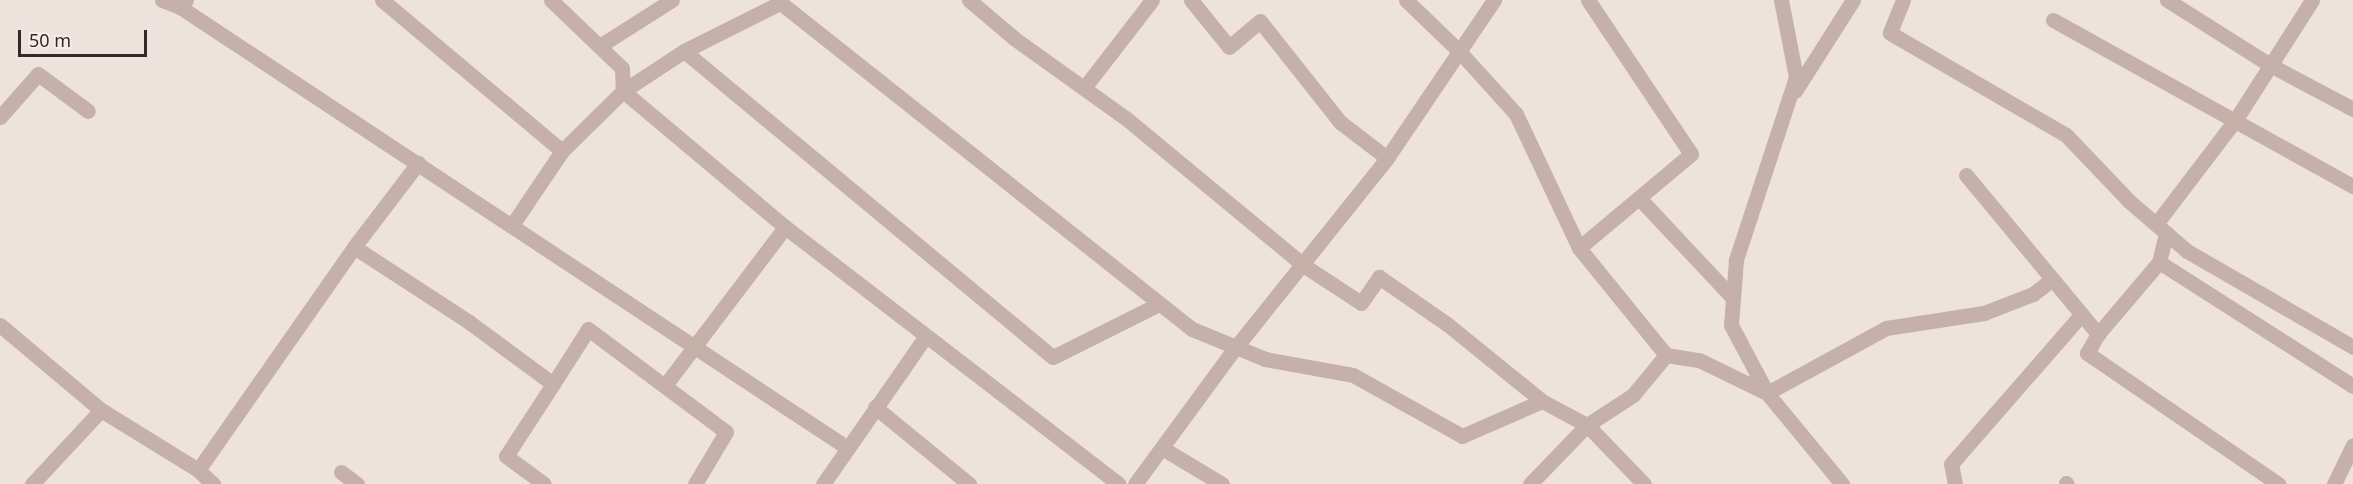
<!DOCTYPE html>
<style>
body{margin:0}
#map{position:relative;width:2353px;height:484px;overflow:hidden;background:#eee3dc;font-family:"Noto Sans",sans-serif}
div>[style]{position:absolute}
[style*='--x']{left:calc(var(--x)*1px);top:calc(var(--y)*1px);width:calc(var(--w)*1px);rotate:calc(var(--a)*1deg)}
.minor>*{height:15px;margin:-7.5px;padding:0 7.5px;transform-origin:7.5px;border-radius:7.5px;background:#c5b1aa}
span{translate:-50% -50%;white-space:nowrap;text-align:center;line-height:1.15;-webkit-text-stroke:4.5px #f7ede8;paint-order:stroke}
.scale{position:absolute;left:18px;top:30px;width:129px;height:27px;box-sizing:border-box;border:3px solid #332a28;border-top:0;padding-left:8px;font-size:18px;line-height:21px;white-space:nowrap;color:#332a28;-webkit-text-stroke:4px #f7ede8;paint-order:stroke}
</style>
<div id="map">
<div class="minor">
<i style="--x:162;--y:0;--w:19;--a:21"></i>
<i style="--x:180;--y:7;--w:9;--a:-49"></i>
<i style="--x:382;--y:0;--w:235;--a:40"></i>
<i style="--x:551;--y:0;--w:98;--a:43.8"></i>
<i style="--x:622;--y:68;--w:23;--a:88"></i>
<i style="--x:623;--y:91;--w:212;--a:40"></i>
<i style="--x:785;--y:227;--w:421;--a:37.6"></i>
<i style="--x:777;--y:0;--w:530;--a:38.41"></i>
<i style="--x:1192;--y:329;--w:79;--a:22.3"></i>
<i style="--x:1265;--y:359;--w:89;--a:10.3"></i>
<i style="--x:1353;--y:375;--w:125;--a:29.2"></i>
<i style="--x:1462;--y:436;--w:87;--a:-23.6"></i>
<i style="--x:1542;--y:401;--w:51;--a:28.1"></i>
<i style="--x:1587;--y:425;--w:82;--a:46"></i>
<i style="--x:969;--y:0;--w:60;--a:40.3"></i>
<i style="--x:1015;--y:39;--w:139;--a:35.6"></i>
<i style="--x:1128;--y:120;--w:227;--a:39.6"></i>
<i style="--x:1303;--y:265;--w:69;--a:33.2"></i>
<i style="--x:1361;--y:303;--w:32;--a:-55"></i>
<i style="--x:1379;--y:277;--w:83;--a:34.7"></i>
<i style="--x:1447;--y:324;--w:122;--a:39"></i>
<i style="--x:1191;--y:0;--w:60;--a:51"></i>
<i style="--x:1229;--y:47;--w:40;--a:-40"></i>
<i style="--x:1260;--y:21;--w:129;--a:51.6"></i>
<i style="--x:1340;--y:122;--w:59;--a:37.5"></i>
<i style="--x:1406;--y:0;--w:74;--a:43.9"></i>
<i style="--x:1459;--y:51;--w:85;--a:47.9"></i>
<i style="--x:1516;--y:114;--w:148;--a:64.8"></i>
<i style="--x:1588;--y:0;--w:185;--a:56.2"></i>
<i style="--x:1691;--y:154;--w:146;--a:140"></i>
<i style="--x:1579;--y:248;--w:138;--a:50.9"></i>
<i style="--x:1781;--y:0;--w:78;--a:79"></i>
<i style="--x:1796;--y:77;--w:193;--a:108.2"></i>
<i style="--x:1736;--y:260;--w:65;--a:94.4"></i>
<i style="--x:1731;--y:325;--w:77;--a:62.1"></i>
<i style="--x:1767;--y:393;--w:136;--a:-28.6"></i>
<i style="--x:1886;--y:328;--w:99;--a:-8.7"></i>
<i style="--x:1984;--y:313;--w:53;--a:-21.2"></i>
<i style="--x:2033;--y:294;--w:24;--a:-38"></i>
<i style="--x:1903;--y:0;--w:35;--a:112"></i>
<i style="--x:1890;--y:33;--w:203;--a:30.1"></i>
<i style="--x:2066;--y:135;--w:91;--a:46.3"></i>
<i style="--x:2129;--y:201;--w:77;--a:40.8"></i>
<i style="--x:2187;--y:251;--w:192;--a:30"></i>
<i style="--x:2167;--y:0;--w:124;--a:32.2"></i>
<i style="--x:2272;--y:66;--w:92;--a:28"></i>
<i style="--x:180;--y:7;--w:798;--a:33.45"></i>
<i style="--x:2053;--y:20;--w:343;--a:29"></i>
<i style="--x:601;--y:45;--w:84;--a:-32.4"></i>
<i style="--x:684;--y:51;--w:479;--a:39.7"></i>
<i style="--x:1053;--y:357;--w:119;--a:-26.6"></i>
<i style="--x:1084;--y:88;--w:111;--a:-52.3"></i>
<i style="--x:1795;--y:91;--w:108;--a:-57.5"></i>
<i style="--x:0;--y:117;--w:57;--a:-48.5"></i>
<i style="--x:38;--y:74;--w:62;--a:36.5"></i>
<i style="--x:1966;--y:175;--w:207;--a:50.3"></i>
<i style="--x:2098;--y:334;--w:94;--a:-49.7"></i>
<i style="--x:2159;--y:262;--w:30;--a:-76"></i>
<i style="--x:1639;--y:198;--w:137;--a:46.8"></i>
<i style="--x:2156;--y:224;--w:132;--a:-52.7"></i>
<i style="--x:2236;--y:119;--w:141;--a:-57.4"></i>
<i style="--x:512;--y:225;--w:89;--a:-56"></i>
<i style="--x:562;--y:151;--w:86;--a:-44.5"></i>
<i style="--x:623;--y:91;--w:73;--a:-33.3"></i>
<i style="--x:684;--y:51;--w:107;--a:-26.6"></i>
<i style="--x:354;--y:247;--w:106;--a:-52.7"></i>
<i style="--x:2159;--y:262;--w:230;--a:32.6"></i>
<i style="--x:0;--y:325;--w:132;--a:40.1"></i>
<i style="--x:101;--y:410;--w:114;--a:31.7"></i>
<i style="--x:198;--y:470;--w:272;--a:-55"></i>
<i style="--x:354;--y:247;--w:137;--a:33.1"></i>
<i style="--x:469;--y:322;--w:104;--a:36.4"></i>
<i style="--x:553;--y:384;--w:86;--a:123.1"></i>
<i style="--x:506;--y:456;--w:47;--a:36.4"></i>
<i style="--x:2098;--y:334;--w:22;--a:120"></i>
<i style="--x:2087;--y:353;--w:232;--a:34.4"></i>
<i style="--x:553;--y:384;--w:65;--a:-57.5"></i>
<i style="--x:588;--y:329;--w:172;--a:36.7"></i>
<i style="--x:726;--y:432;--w:61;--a:120.8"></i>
<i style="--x:666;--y:384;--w:197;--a:-52.8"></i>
<i style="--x:875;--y:407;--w:122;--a:39.3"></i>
<i style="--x:1162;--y:448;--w:70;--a:31"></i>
<i style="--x:198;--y:470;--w:21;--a:43"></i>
<i style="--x:341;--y:472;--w:20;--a:37"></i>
<i style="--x:2066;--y:483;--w:1;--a:45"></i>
<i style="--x:32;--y:484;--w:101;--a:-47"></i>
<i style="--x:823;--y:484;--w:180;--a:-55.2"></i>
<i style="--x:1135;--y:484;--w:169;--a:-53.7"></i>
<i style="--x:1235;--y:348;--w:243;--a:-51.3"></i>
<i style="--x:1387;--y:158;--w:191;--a:-55.9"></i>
<i style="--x:1530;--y:484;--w:82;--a:-46"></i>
<i style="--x:1587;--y:425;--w:55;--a:-33.1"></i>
<i style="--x:1633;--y:395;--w:52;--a:-50.5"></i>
<i style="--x:1666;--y:355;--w:33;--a:9"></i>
<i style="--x:1699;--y:360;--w:76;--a:25.9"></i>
<i style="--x:1767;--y:393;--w:118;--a:50.5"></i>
<i style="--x:1955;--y:484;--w:20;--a:-101"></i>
<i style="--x:1951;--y:464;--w:199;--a:-48.9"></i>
<i style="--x:2334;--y:484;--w:43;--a:-64"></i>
</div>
<div class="scale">50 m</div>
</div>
